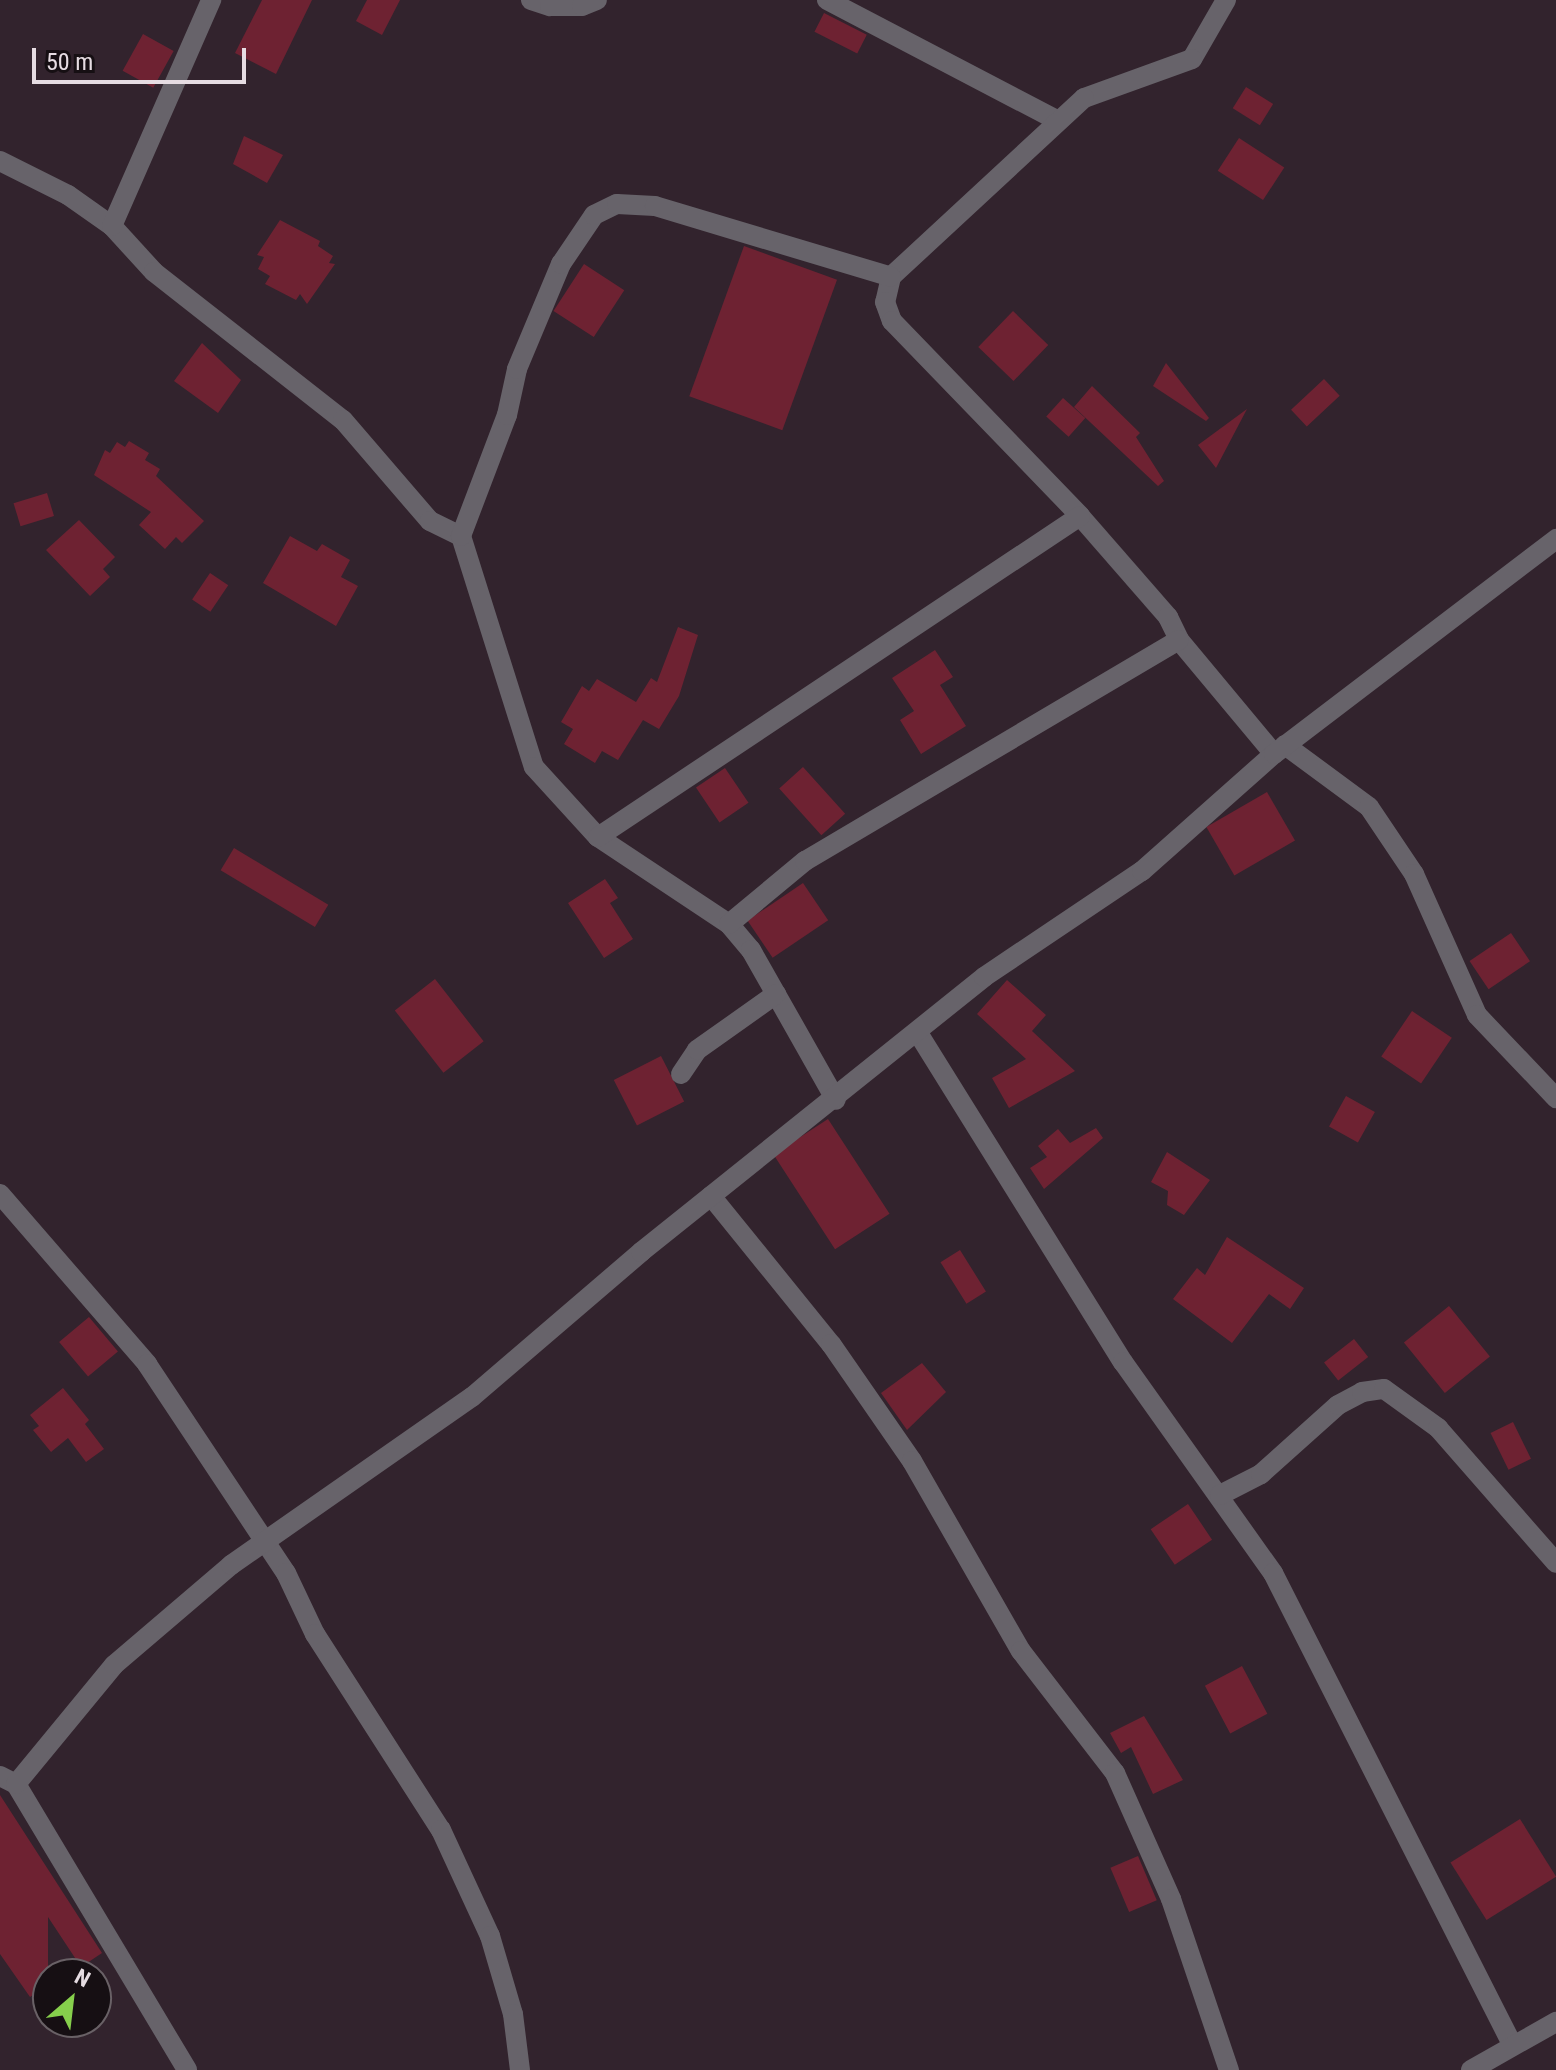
<!DOCTYPE html>
<style>
body{margin:0}
#map{position:relative;width:1556px;height:2070px;overflow:hidden;background:#32232d;font-family:"Roboto Condensed",sans-serif}
div>[style]{position:absolute}
[style*='--x']{left:calc(var(--x)*1px);top:calc(var(--y)*1px);width:calc(var(--w)*1px);rotate:calc(var(--a)*1deg)}
.building>*{inset:0;background:#6e2232;transform-origin:0 0}
.minor>*{height:20px;margin:-10px;padding:0 10px;transform-origin:10px;border-radius:10px;background:#67636a}
span{translate:-50% -50%;white-space:nowrap;text-align:center;line-height:1.15;-webkit-text-stroke:7px #160f13;paint-order:stroke}
.north{position:absolute;left:32px;top:1958px;width:80px;height:80px;box-sizing:border-box;background:#160f13;border:2px solid #696166;border-radius:50%;rotate:28deg;font-size:22px;font-weight:700;line-height:32px;text-align:center;color:#e6dce2}
.north::after{content:'';display:block;margin:auto;width:28px;height:36px;background:#86cf4c;clip-path:polygon(50% 0,100% 100%,50% 72%,0 100%)}
.scale{position:absolute;left:32px;top:48px;width:214px;height:36px;box-sizing:border-box;border:4px solid #e6dce2;border-top:0;padding-left:10px;font-size:24px;line-height:28px;white-space:nowrap;color:#e6dce2;-webkit-text-stroke:6px #160f13;paint-order:stroke}
</style>
<div id="map">
<div class="building">
<i style="clip-path:polygon(262px 0,312px 0,276px 74px,235px 53px)"></i>
<i style="clip-path:polygon(367px 0,400px 0,382px 35px,356px 21px)"></i>
<i style="left:824px;top:13px;width:48px;height:21px;rotate:27deg"></i>
<i style="left:143px;top:34px;width:35px;height:42px;rotate:29deg"></i>
<i style="left:1246px;top:87px;width:32px;height:25px;rotate:32deg"></i>
<i style="clip-path:polygon(244px 136px,283px 155px,267px 183px,233px 164px)"></i>
<i style="left:1239px;top:138px;width:54px;height:39px;rotate:33deg"></i>
<i style="clip-path:polygon(280px 220px,320px 241px,318px 246px,333px 256px,329px 263px,335px 264px,307px 304px,300px 294px,296px 300px,265px 284px,270px 276px,258px 269px,264px 257px,257px 255px)"></i>
<i style="left:744px;top:246px;width:99px;height:160px;rotate:20deg"></i>
<i style="left:584px;top:264px;width:48px;height:56px;rotate:33deg"></i>
<i style="left:1013px;top:311px;width:49px;height:50px;rotate:44deg"></i>
<i style="clip-path:polygon(202px 343px,241px 380px,218px 413px,174px 381px)"></i>
<i style="clip-path:polygon(1166px 363px,1209px 418px,1206px 421px,1153px 386px)"></i>
<i style="left:1324px;top:379px;width:23px;height:45px;rotate:47deg"></i>
<i style="clip-path:polygon(1092px 386px,1140px 433px,1136px 437px,1164px 481px,1158px 486px,1074px 407px)"></i>
<i style="left:1063px;top:398px;width:30px;height:25px;rotate:42deg"></i>
<i style="clip-path:polygon(1247px 409px,1216px 468px,1198px 445px)"></i>
<i style="clip-path:polygon(129px 441px,149px 453px,145px 460px,160px 469px,156px 476px,204px 521px,182px 543px,176px 537px,165px 549px,139px 525px,151px 512px,94px 475px,105px 450px,110px 453px,117px 442px,125px 447px)"></i>
<i style="left:47px;top:493px;width:24px;height:35px;rotate:73deg"></i>
<i style="clip-path:polygon(79px 520px,115px 557px,103px 569px,110px 577px,90px 596px,46px 550px)"></i>
<i style="clip-path:polygon(290px 536px,317px 551px,322px 544px,350px 560px,341px 577px,358px 586px,336px 626px,263px 583px)"></i>
<i style="left:210px;top:573px;width:22px;height:32px;rotate:34deg"></i>
<i style="clip-path:polygon(678px 627px,698px 635px,679px 696px,659px 729px,643px 720px,618px 760px,602px 751px,595px 763px,564px 744px,573px 729px,561px 722px,582px 686px,589px 691px,597px 679px,636px 702px,651px 678px,657px 682px)"></i>
<i style="clip-path:polygon(935px 650px,953px 677px,940px 685px,966px 726px,921px 754px,900px 720px,914px 711px,892px 678px)"></i>
<i style="left:803px;top:767px;width:63px;height:32px;rotate:48deg"></i>
<i style="left:725px;top:768px;width:42px;height:35px;rotate:56deg"></i>
<i style="left:1267px;top:792px;width:56px;height:70px;rotate:60deg"></i>
<i style="left:234px;top:848px;width:110px;height:26px;rotate:31deg"></i>
<i style="clip-path:polygon(605px 879px,618px 898px,610px 903px,633px 939px,604px 958px,568px 903px)"></i>
<i style="left:803px;top:883px;width:45px;height:67px;rotate:56deg"></i>
<i style="left:1511px;top:933px;width:34px;height:50px;rotate:56deg"></i>
<i style="left:435px;top:979px;width:79px;height:51px;rotate:52deg"></i>
<i style="clip-path:polygon(1007px 980px,1046px 1015px,1032px 1031px,1075px 1071px,1009px 1108px,992px 1078px,1026px 1059px,977px 1014px)"></i>
<i style="left:1412px;top:1011px;width:48px;height:55px;rotate:34deg"></i>
<i style="left:661px;top:1056px;width:51px;height:53px;rotate:63deg"></i>
<i style="left:1346px;top:1096px;width:33px;height:35px;rotate:29deg"></i>
<i style="left:828px;top:1119px;width:113px;height:65px;rotate:57deg"></i>
<i style="clip-path:polygon(1096px 1128px,1103px 1138px,1044px 1189px,1030px 1168px,1047px 1157px,1038px 1146px,1058px 1129px,1070px 1143px)"></i>
<i style="clip-path:polygon(1167px 1152px,1210px 1180px,1184px 1215px,1167px 1205px,1168px 1191px,1151px 1182px)"></i>
<i style="clip-path:polygon(1227px 1237px,1304px 1288px,1290px 1309px,1269px 1294px,1232px 1343px,1173px 1299px,1197px 1268px,1205px 1275px)"></i>
<i style="left:960px;top:1250px;width:49px;height:23px;rotate:58deg"></i>
<i style="left:1449px;top:1306px;width:65px;height:58px;rotate:51deg"></i>
<i style="left:89px;top:1317px;width:45px;height:39px;rotate:50deg"></i>
<i style="left:1354px;top:1339px;width:23px;height:38px;rotate:52deg"></i>
<i style="clip-path:polygon(922px 1363px,946px 1392px,907px 1430px,881px 1393px)"></i>
<i style="clip-path:polygon(63px 1388px,89px 1420px,85px 1424px,104px 1449px,86px 1462px,68px 1438px,51px 1452px,33px 1430px,39px 1426px,30px 1415px)"></i>
<i style="left:1513px;top:1422px;width:41px;height:25px;rotate:64deg"></i>
<i style="left:1188px;top:1504px;width:43px;height:45px;rotate:56deg"></i>
<i style="left:1242px;top:1666px;width:54px;height:42px;rotate:62deg"></i>
<i style="clip-path:polygon(1144px 1716px,1183px 1780px,1153px 1794px,1131px 1747px,1121px 1753px,1110px 1733px)"></i>
<i style="clip-path:polygon(0 1795px,102px 1953px,81px 1967px,48px 1917px,48px 1985px,30px 1997px,0 1954px)"></i>
<i style="left:1520px;top:1819px;width:68px;height:82px;rotate:58deg"></i>
<i style="left:1138px;top:1856px;width:48px;height:30px;rotate:67deg"></i>
</div>
<div class="minor">
<i style="--x:531;--y:0;--w:20;--a:18"></i>
<i style="--x:550;--y:6;--w:32;--a:0"></i>
<i style="--x:582;--y:6;--w:16;--a:-22"></i>
<i style="--x:827;--y:0;--w:261;--a:27.6"></i>
<i style="--x:1226;--y:0;--w:68;--a:120"></i>
<i style="--x:1192;--y:59;--w:115;--a:160.1"></i>
<i style="--x:1084;--y:98;--w:263;--a:137.2"></i>
<i style="--x:891;--y:277;--w:26;--a:103"></i>
<i style="--x:885;--y:302;--w:20;--a:70"></i>
<i style="--x:892;--y:321;--w:271;--a:46"></i>
<i style="--x:1080;--y:516;--w:134;--a:48.9"></i>
<i style="--x:1168;--y:617;--w:25;--a:64"></i>
<i style="--x:1179;--y:640;--w:148;--a:50.2"></i>
<i style="--x:0;--y:161;--w:76;--a:26.6"></i>
<i style="--x:68;--y:195;--w:54;--a:35.2"></i>
<i style="--x:112;--y:226;--w:62;--a:47.6"></i>
<i style="--x:154;--y:272;--w:240;--a:38.1"></i>
<i style="--x:343;--y:420;--w:133;--a:49.3"></i>
<i style="--x:430;--y:521;--w:34;--a:26"></i>
<i style="--x:461;--y:536;--w:242;--a:72.5"></i>
<i style="--x:534;--y:767;--w:95;--a:47.6"></i>
<i style="--x:598;--y:837;--w:157;--a:33.6"></i>
<i style="--x:729;--y:924;--w:34;--a:50"></i>
<i style="--x:751;--y:950;--w:172;--a:60.5"></i>
<i style="--x:112;--y:226;--w:247;--a:-66.3"></i>
<i style="--x:461;--y:536;--w:129;--a:-69.2"></i>
<i style="--x:507;--y:415;--w:47;--a:-77.7"></i>
<i style="--x:517;--y:369;--w:114;--a:-67.3"></i>
<i style="--x:561;--y:264;--w:59;--a:-56"></i>
<i style="--x:594;--y:215;--w:25;--a:-26"></i>
<i style="--x:617;--y:204;--w:38;--a:3"></i>
<i style="--x:655;--y:206;--w:246;--a:16.7"></i>
<i style="--x:1285;--y:745;--w:104;--a:36.4"></i>
<i style="--x:1369;--y:807;--w:81;--a:56.1"></i>
<i style="--x:1414;--y:874;--w:154;--a:65.9"></i>
<i style="--x:1477;--y:1015;--w:115;--a:46.4"></i>
<i style="--x:598;--y:837;--w:579;--a:-33.66"></i>
<i style="--x:729;--y:924;--w:99;--a:-39.7"></i>
<i style="--x:805;--y:861;--w:434;--a:-30.6"></i>
<i style="--x:918;--y:1033;--w:388;--a:58.1"></i>
<i style="--x:1123;--y:1362;--w:259;--a:54.6"></i>
<i style="--x:1273;--y:1573;--w:530;--a:63.1"></i>
<i style="--x:681;--y:1074;--w:29;--a:-56"></i>
<i style="--x:697;--y:1050;--w:97;--a:-35.3"></i>
<i style="--x:0;--y:1194;--w:225;--a:49.1"></i>
<i style="--x:147;--y:1364;--w:251;--a:56.4"></i>
<i style="--x:286;--y:1573;--w:68;--a:64.6"></i>
<i style="--x:315;--y:1634;--w:233;--a:57.3"></i>
<i style="--x:441;--y:1830;--w:117;--a:65.2"></i>
<i style="--x:490;--y:1936;--w:81;--a:73.6"></i>
<i style="--x:513;--y:2014;--w:56;--a:82.9"></i>
<i style="--x:711;--y:1196;--w:191;--a:51"></i>
<i style="--x:831;--y:1344;--w:142;--a:55.3"></i>
<i style="--x:912;--y:1461;--w:219;--a:60.2"></i>
<i style="--x:1021;--y:1651;--w:154;--a:52.4"></i>
<i style="--x:1115;--y:1773;--w:138;--a:66"></i>
<i style="--x:1171;--y:1899;--w:181;--a:71.3"></i>
<i style="--x:1220;--y:1495;--w:46;--a:-27.1"></i>
<i style="--x:1261;--y:1474;--w:103;--a:-41.9"></i>
<i style="--x:1338;--y:1405;--w:27;--a:-28"></i>
<i style="--x:1362;--y:1392;--w:22;--a:-8"></i>
<i style="--x:1384;--y:1389;--w:67;--a:35.8"></i>
<i style="--x:1438;--y:1428;--w:179;--a:48.8"></i>
<i style="--x:0;--y:1776;--w:18;--a:27"></i>
<i style="--x:16;--y:1784;--w:333;--a:59.1"></i>
<i style="--x:16;--y:1784;--w:154;--a:-50.5"></i>
<i style="--x:114;--y:1665;--w:154;--a:-40.5"></i>
<i style="--x:231;--y:1565;--w:294;--a:-34.9"></i>
<i style="--x:472;--y:1397;--w:223;--a:-40.6"></i>
<i style="--x:641;--y:1252;--w:440;--a:-38.7"></i>
<i style="--x:984;--y:977;--w:190;--a:-33.9"></i>
<i style="--x:1142;--y:871;--w:176;--a:-41.6"></i>
<i style="--x:1274;--y:754;--w:355;--a:-37.3"></i>
<i style="--x:1471;--y:2070;--w:98;--a:-29.5"></i>
</div>
<div class="north">N</div>
<div class="scale">50 m</div>
</div>
